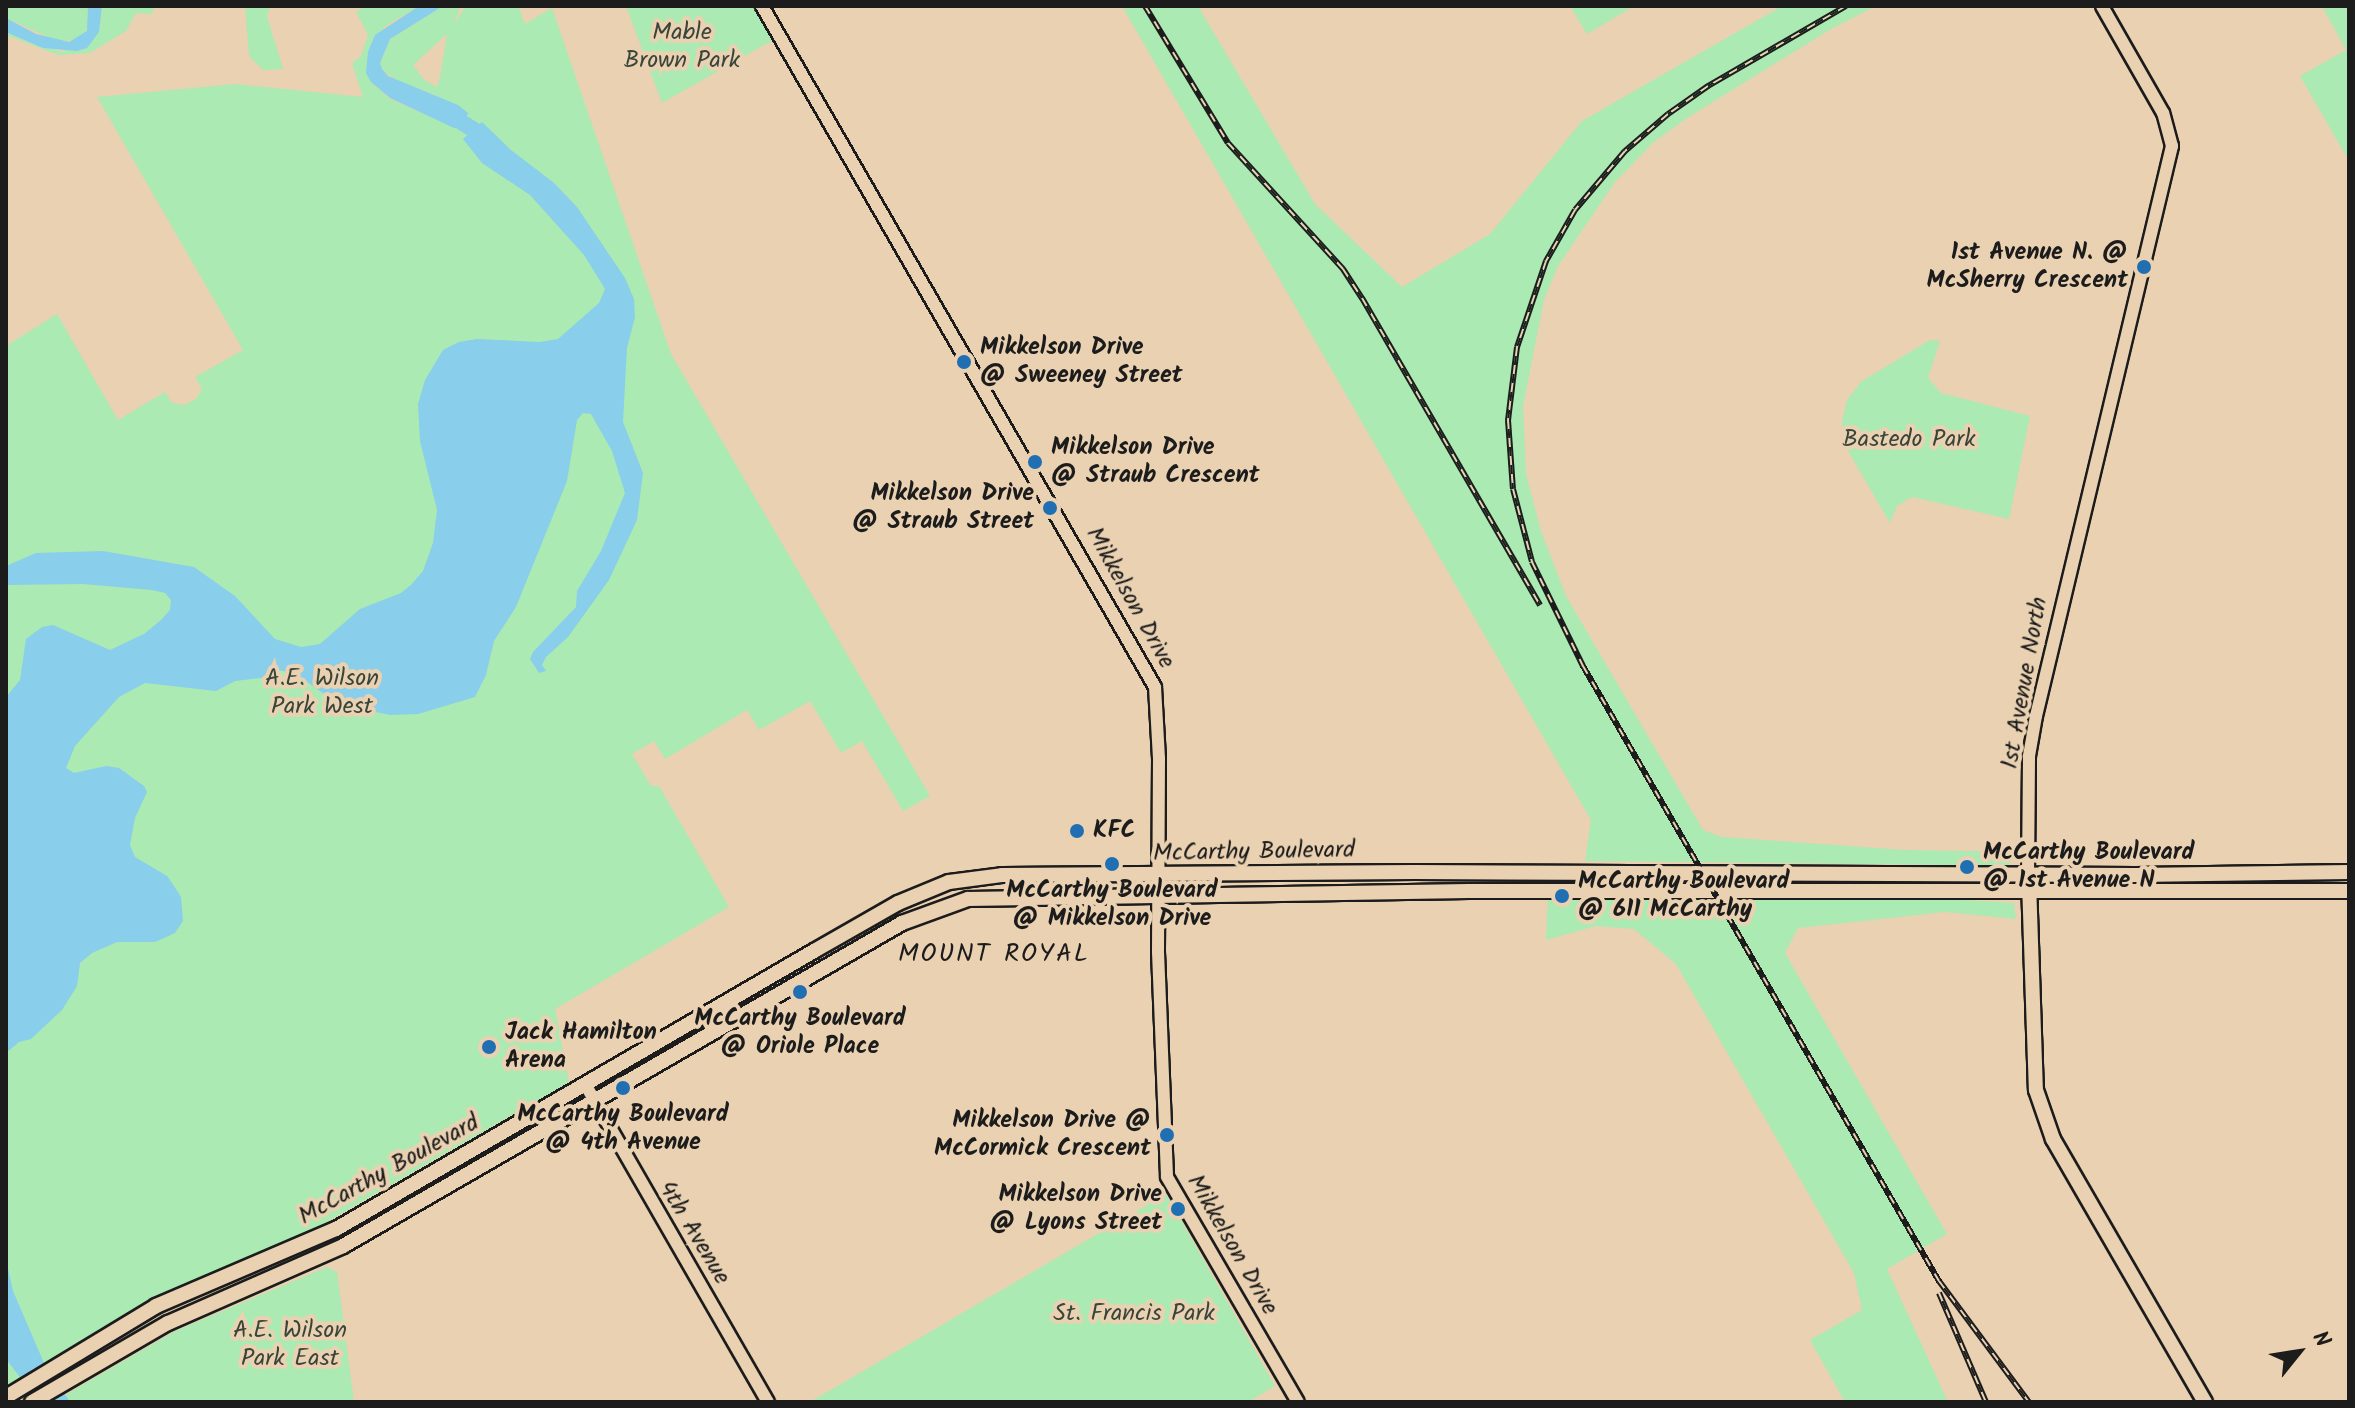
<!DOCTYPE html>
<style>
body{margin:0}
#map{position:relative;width:2355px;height:1408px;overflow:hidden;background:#e9d1b1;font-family:Kalam,sans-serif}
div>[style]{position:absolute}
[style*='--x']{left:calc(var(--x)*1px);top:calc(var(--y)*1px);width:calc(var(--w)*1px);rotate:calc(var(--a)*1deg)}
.green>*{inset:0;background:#abeab2}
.water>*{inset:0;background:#89ceea}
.river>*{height:16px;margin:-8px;padding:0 8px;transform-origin:8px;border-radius:8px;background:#89ceea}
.roads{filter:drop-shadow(2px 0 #1c1c1c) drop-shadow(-2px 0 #1c1c1c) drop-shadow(0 2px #1c1c1c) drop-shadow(0 -2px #1c1c1c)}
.tertiary>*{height:12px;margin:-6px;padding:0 6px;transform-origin:6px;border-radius:6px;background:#e9d1b1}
.secondary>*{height:14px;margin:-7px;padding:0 7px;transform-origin:7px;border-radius:7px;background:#e9d1b1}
.rail>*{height:6px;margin-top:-3px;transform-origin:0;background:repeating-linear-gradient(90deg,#e9d1b1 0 9px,#1c1c1c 0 18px);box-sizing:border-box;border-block:2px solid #1c1c1c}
.dots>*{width:22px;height:22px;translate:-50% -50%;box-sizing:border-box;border:4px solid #e9d1b1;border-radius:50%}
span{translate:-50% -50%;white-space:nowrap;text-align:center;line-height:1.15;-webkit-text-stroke:8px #e9d1b1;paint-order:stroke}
.park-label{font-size:24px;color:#39453a}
.poi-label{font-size:24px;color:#1c1c1c;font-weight:700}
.right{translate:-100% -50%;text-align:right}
.left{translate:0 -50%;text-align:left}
.street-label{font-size:24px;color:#1c1c1c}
.neighbourhood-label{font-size:26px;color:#1c1c1c;letter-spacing:2px}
.frame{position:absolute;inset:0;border:8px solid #1c1c1c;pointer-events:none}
.north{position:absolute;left:2259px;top:1312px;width:80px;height:80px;-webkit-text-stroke:6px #e9d1b1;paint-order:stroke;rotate:60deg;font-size:22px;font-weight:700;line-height:32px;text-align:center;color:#1c1c1c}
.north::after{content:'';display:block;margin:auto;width:28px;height:36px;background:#1c1c1c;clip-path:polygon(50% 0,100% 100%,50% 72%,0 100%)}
</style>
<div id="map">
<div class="green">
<i style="clip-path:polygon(6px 6px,88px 6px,87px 31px,79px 39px,59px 42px,6px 18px)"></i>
<i style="clip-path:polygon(102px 6px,155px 6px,152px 14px,136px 13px,126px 31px,90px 53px,58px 55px,6px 35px,6px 32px,62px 52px,99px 31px)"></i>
<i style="clip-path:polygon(245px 6px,270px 6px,267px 16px,283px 69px,263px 70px,249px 56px)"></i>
<i style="clip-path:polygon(evenodd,365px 6px,419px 6px,384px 27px,371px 82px,390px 99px,429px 116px,435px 95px,398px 81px,382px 70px,380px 63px,390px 39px,443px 6px,461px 6px,453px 25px,466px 6px,518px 6px,525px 24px,552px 8px,671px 354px,930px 796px,903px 811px,862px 741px,841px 753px,810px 701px,759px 730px,747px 710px,665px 759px,654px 741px,632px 754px,651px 786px,659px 786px,729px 907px,555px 1009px,569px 1082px,318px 1227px,163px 1294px,6px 1389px,6px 346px,57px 314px,118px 420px,165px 392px,172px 403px,184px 405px,196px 399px,202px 389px,195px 377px,243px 350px,97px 97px,235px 84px,363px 97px,352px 63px,361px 56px,368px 35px,356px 12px,365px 6px,447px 34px,440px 77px,437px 87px,424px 80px,413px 65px,447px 34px)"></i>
<i style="clip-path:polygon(626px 6px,753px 6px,773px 40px,662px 103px)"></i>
<i style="clip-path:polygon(1122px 6px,1198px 6px,1315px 204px,1402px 287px,1490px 234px,1582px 121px,1782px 6px,1876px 6px,1831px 29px,1687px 118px,1654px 142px,1615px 182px,1558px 266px,1544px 300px,1523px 406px,1526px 474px,1541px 531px,1566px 596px,1703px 830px,1722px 837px,1905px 850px,2015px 852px,2015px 860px,2008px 865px,1964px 865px,1585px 861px,1591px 820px)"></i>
<i style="clip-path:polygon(1570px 6px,1634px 6px,1587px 34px)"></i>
<i style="clip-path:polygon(2322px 6px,2349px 6px,2349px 161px,2300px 76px,2346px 50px)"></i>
<i style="clip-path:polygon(1930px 340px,1940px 341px,1928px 378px,1941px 393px,2030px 416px,2009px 519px,1912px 497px,1897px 506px,1890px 523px,1844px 444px,1842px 421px,1847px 400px,1862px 381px)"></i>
<i style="clip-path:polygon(1842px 893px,2014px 903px,2016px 919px,1945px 912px,1798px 928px,1785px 953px,1947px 1234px,1887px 1269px,1948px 1402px,1845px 1402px,1810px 1340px,1862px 1310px,1854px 1273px,1676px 964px,1634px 929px,1596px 926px,1546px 940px,1548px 896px)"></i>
<i style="clip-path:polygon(1166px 1194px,1275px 1386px,1248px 1402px,810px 1402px)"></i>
<i style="clip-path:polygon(327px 1267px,337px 1272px,354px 1402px,53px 1402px,175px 1331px)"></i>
</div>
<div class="water">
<i style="clip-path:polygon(88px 6px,102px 6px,99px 32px,87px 48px,77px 51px,43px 48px,6px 32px,6px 18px,36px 34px,69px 42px,87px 31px)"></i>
<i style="clip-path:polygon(419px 6px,443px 6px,390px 39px,380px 63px,382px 69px,388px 76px,458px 105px,468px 113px,462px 127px,454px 128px,390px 98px,371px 82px,366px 73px,368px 52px,375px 35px)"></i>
<i style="clip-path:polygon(482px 122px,511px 150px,554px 183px,577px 207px,625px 278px,634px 299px,635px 317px,627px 348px,623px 422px,643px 473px,637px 520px,609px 580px,568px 637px,546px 657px,542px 665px,546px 671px,539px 673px,530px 659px,533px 652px,576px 607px,577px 591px,601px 551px,625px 493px,612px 451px,591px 414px,583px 413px,577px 420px,567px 481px,516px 607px,494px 641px,486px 675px,475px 697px,418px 714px,390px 715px,338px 704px,296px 674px,279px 670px,268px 677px,235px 681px,216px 691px,145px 683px,119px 697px,75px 746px,66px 768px,74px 773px,106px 766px,119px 768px,144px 786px,147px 792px,135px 818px,130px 845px,135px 857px,167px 876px,174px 886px,181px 897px,183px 921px,175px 933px,155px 942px,117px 942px,92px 953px,80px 963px,77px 986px,62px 1010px,31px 1039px,19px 1042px,6px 1053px,6px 697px,20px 680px,26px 639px,42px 627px,53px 625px,110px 650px,144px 634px,161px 620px,170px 610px,171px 600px,165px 593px,152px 590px,83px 584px,6px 585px,6px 566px,36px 553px,103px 551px,194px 567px,235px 596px,275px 639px,301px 647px,320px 644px,360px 609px,401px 593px,411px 585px,423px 571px,433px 543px,437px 510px,420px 441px,418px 404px,425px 380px,443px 350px,459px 342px,477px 339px,540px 342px,558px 339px,599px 303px,605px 289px,584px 255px,530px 195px,482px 163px,463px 139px)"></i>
<i style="clip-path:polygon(6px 1260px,13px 1291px,44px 1363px,70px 1402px,39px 1402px,6px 1359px)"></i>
</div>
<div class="river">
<i style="--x:447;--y:113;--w:32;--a:32"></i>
<i style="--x:474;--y:130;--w:21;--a:47"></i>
</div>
<div class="roads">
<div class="tertiary">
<i style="--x:762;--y:6;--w:786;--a:60.01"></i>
<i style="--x:1155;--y:687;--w:72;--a:86.8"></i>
<i style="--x:1159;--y:759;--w:193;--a:90.3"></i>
<i style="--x:1158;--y:952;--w:225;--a:87.7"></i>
<i style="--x:1167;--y:1177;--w:260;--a:59.8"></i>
<i style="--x:2028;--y:874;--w:118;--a:-89.5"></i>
<i style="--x:2029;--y:756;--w:41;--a:-80.1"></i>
<i style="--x:2036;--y:716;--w:586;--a:-76.58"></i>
<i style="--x:2172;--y:146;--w:34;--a:-105"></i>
<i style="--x:2163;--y:113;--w:123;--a:-119.7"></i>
<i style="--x:585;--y:1084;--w:367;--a:60.1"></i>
</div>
<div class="secondary">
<i style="--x:2029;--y:882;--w:208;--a:88.1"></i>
<i style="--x:2036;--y:1090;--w:52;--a:70.9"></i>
<i style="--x:2053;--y:1139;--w:304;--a:60"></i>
<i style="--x:6;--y:1397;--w:175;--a:-31.2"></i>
<i style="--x:156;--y:1306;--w:196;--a:-23.2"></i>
<i style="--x:336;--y:1229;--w:553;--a:-30.18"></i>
<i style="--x:814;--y:951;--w:97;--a:-29.7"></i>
<i style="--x:898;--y:903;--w:55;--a:-22.4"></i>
<i style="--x:949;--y:882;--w:53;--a:-7.5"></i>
<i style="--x:1002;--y:875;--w:412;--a:-0.4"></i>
<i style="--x:1414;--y:872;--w:723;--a:0.24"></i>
<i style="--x:2137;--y:875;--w:212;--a:-0.8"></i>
<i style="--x:32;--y:1402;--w:157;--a:-30.2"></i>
<i style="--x:168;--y:1323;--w:191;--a:-23.7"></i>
<i style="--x:343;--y:1246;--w:646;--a:-30.02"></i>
<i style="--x:902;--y:923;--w:70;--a:-20"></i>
<i style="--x:968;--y:899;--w:501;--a:-0.91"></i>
<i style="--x:1469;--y:891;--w:880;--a:0"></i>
</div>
</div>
<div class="rail">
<i style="--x:1145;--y:6;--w:160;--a:58.8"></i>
<i style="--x:1228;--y:143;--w:171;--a:47.6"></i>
<i style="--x:1343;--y:269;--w:35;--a:57"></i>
<i style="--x:1362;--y:298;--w:355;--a:59.9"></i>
<i style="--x:1846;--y:6;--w:160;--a:149.9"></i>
<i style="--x:1708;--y:86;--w:49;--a:145"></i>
<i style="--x:1668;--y:114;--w:57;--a:139.3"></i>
<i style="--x:1625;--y:151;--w:77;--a:130.3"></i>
<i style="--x:1575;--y:210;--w:59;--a:119.6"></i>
<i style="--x:1546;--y:261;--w:91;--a:108.6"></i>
<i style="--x:1517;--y:347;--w:74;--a:97"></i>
<i style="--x:1508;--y:420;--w:69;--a:85.9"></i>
<i style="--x:1513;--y:489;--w:75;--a:75.4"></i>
<i style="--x:1532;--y:562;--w:116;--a:63.9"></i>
<i style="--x:1583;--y:666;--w:711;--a:59.94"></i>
<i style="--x:1939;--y:1281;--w:151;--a:53.4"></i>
<i style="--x:1939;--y:1293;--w:119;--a:66.7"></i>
</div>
<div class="dots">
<i style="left:2144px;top:267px;background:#1f6fb2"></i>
<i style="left:964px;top:362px;background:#1f6fb2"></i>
<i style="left:1035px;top:462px;background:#1f6fb2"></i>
<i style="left:1050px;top:508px;background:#1f6fb2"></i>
<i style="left:1077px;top:831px;background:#1f6fb2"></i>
<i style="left:1112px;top:864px;background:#1f6fb2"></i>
<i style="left:1967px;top:867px;background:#1f6fb2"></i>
<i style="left:1562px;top:896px;background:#1f6fb2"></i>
<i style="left:800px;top:992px;background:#1f6fb2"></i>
<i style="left:489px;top:1047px;background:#1f6fb2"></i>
<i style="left:623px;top:1088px;background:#1f6fb2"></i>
<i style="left:1167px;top:1135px;background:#1f6fb2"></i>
<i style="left:1178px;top:1209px;background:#1f6fb2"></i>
</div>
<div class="park-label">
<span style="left:682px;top:47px">Mable<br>Brown Park</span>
<span style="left:1909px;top:440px">Bastedo Park</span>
<span style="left:322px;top:693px">A.E. Wilson<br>Park West</span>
<span style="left:1134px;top:1314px">St. Francis Park</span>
<span style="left:290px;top:1345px">A.E. Wilson<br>Park East</span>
</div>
<div class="poi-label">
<span class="right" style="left:2128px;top:267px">1st Avenue N. @<br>McSherry Crescent</span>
<span class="left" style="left:980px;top:362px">Mikkelson Drive<br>@ Sweeney Street</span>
<span class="left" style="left:1051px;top:462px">Mikkelson Drive<br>@ Straub Crescent</span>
<span class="right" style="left:1034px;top:508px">Mikkelson Drive<br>@ Straub Street</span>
<span class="left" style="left:1093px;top:831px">KFC</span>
<span class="left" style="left:1983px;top:867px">McCarthy Boulevard<br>@ 1st Avenue N</span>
<span class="left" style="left:1578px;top:896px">McCarthy Boulevard<br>@ 611 McCarthy</span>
<span style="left:1112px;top:905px">McCarthy Boulevard<br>@ Mikkelson Drive</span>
<span style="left:800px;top:1033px">McCarthy Boulevard<br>@ Oriole Place</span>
<span class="left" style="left:505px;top:1047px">Jack Hamilton<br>Arena</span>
<span style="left:623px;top:1129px">McCarthy Boulevard<br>@ 4th Avenue</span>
<span class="right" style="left:1151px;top:1135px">Mikkelson Drive @<br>McCormick Crescent</span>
<span class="right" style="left:1162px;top:1209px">Mikkelson Drive<br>@ Lyons Street</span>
</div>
<div class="street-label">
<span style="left:1130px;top:598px;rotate:61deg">Mikkelson Drive</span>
<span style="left:2025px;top:683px;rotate:-80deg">1st Avenue North</span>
<span style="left:1254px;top:852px;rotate:-1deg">McCarthy Boulevard</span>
<span style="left:389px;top:1170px;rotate:-29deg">McCarthy Boulevard</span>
<span style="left:694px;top:1233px;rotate:59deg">4th Avenue</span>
<span style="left:1232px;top:1245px;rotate:60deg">Mikkelson Drive</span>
</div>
<div class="neighbourhood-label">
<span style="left:994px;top:955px">MOUNT ROYAL</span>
</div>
<div class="frame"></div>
<div class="north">N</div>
</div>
